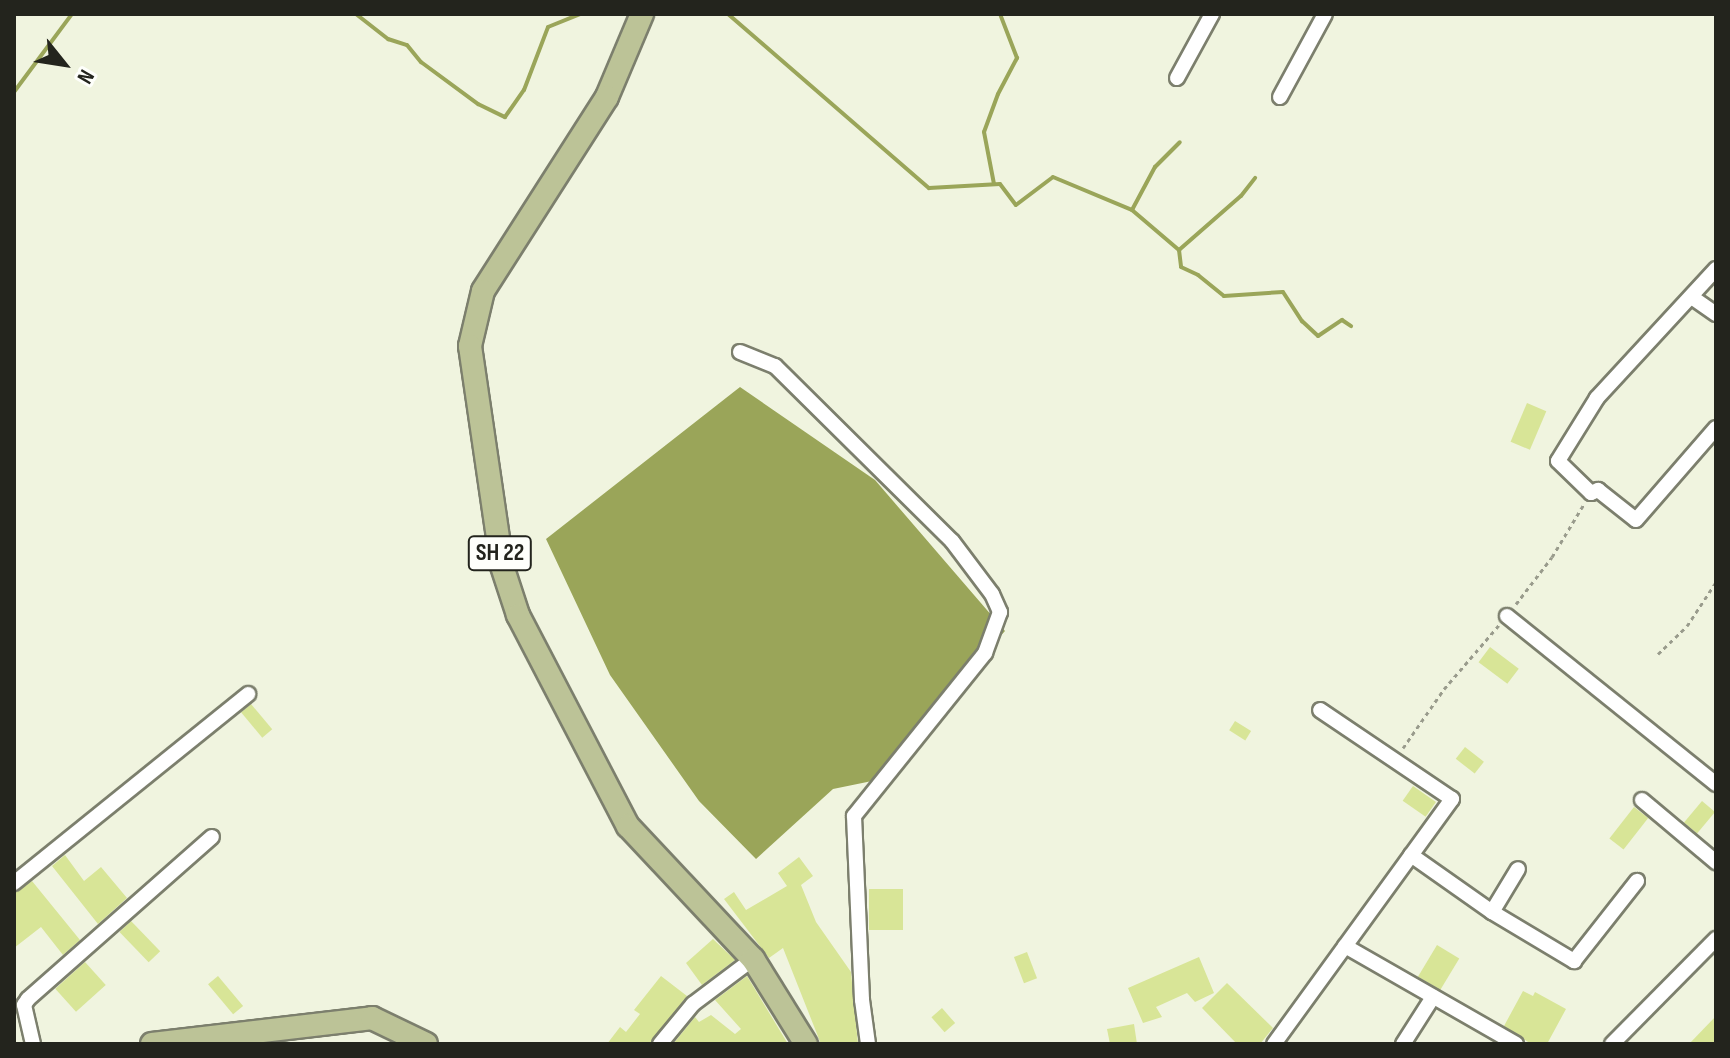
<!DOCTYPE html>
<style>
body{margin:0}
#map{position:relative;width:1730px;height:1058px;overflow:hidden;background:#f0f4df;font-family:"Sofia Sans Condensed",sans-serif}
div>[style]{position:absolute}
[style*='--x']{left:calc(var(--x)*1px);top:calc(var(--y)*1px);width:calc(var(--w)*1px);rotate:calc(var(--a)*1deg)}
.water>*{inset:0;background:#9aa559}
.stream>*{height:4px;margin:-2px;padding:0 2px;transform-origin:2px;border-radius:2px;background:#9aa559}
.building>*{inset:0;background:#d8e597;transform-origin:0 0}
.path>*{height:3px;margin-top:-1.5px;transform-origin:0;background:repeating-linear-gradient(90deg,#999b8c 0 4px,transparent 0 8px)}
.roads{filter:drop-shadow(2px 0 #7c7f6d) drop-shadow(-2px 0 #7c7f6d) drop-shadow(0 2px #7c7f6d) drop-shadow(0 -2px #7c7f6d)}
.street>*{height:14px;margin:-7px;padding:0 7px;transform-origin:7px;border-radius:7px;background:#fff}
.primary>*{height:22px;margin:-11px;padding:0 11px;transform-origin:11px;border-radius:11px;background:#bcc397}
span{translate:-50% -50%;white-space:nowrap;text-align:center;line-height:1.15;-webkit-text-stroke:6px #fefffb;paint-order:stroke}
.shield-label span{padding:2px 6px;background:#fefffb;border:2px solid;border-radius:6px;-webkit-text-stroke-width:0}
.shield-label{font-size:24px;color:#23241d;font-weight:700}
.frame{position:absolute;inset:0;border:16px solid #23241d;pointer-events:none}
.north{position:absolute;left:24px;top:24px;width:80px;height:80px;-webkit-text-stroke:6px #fefffb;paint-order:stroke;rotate:120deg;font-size:22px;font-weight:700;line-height:32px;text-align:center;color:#23241d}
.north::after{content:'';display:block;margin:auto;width:28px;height:36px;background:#23241d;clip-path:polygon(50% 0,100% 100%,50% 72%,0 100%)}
</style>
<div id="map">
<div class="water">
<i style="clip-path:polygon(740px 387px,875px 480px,1005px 631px,872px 781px,833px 789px,756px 859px,699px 801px,610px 675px,546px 539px)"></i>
</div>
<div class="stream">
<i style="--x:356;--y:14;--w:41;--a:38"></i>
<i style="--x:388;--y:39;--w:20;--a:18"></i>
<i style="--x:407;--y:45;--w:22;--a:51"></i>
<i style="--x:421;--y:62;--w:71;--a:36.4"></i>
<i style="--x:478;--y:104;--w:30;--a:26"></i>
<i style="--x:505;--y:117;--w:33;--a:-55"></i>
<i style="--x:524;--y:90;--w:67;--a:-69.1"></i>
<i style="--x:548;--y:27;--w:35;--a:-22"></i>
<i style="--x:728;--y:14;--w:266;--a:40.9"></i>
<i style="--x:929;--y:188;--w:71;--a:-3.2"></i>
<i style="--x:1000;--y:184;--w:26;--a:53"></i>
<i style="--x:1016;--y:205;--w:46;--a:-37.1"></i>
<i style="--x:1053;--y:177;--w:86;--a:22.7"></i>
<i style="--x:1132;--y:210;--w:62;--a:40.4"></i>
<i style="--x:1179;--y:250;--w:17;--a:83"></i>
<i style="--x:1181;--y:267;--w:19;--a:25"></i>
<i style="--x:1198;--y:275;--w:33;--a:39"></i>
<i style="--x:1224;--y:296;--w:59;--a:-3.9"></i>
<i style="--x:1283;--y:292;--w:35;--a:57"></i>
<i style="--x:1302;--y:321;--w:22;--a:43"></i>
<i style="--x:1318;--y:336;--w:29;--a:-34"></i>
<i style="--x:1342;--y:320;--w:11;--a:34"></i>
<i style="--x:14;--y:92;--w:97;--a:-53.4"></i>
<i style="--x:994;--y:184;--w:53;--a:-100.9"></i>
<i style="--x:984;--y:132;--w:40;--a:-69.8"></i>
<i style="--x:998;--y:94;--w:41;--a:-62.2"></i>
<i style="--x:1017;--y:58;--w:47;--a:-111.1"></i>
<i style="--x:1132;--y:210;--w:49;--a:-61.9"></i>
<i style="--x:1155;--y:167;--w:35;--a:-45"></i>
<i style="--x:1179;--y:250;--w:82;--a:-41.1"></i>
<i style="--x:1241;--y:196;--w:23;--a:-52"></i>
</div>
<div class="building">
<i style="left:1527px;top:403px;width:21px;height:42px;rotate:23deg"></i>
<i style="left:1490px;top:647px;width:36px;height:19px;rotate:37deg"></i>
<i style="left:251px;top:704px;width:33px;height:13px;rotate:50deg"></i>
<i style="left:1235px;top:721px;width:19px;height:11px;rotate:32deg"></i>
<i style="left:1465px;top:747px;width:24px;height:15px;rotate:38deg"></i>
<i style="left:1413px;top:786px;width:28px;height:18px;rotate:35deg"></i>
<i style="left:1702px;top:801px;width:17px;height:28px;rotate:40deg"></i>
<i style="left:1634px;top:807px;width:18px;height:40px;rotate:38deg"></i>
<i style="clip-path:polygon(65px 855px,84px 881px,101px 867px,127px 898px,98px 924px,52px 866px)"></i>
<i style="clip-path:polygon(799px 857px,813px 876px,801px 885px,816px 922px,851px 972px,858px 1044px,821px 1044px,783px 948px,769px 958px,724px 899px,734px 892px,746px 910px,787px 886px,778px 873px)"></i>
<i style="clip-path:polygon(32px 881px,80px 940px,63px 955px,41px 927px,14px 948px,14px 893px)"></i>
<i style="left:869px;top:889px;width:34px;height:41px"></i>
<i style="left:131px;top:921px;width:42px;height:16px;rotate:46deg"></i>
<i style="clip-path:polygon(713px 939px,735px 960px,702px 985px,686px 963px)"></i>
<i style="left:1437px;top:945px;width:26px;height:37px;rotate:31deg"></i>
<i style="left:1027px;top:952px;width:28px;height:14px;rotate:69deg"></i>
<i style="clip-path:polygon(1199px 957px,1214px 993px,1195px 1002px,1187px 993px,1156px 1007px,1162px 1017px,1143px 1023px,1128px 988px)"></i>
<i style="left:85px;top:962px;width:31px;height:40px;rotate:48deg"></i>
<i style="left:218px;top:976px;width:39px;height:13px;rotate:50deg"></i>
<i style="clip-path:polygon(661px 976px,687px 996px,650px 1044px,607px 1044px,620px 1027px,626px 1032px,640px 1014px,634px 1010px)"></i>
<i style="clip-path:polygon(747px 976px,788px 1044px,673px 1044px,695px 1017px,699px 1022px,711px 1015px,735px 1034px,741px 1029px,715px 1000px)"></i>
<i style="clip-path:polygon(1227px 983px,1273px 1028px,1260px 1044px,1237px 1044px,1202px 1008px)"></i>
<i style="clip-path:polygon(1523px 991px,1533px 996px,1535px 992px,1566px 1009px,1547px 1044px,1531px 1044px,1504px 1026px)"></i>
<i style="left:942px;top:1008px;width:20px;height:14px;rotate:49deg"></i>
<i style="clip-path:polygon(1716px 1016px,1716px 1044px,1689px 1044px)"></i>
<i style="clip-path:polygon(1134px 1024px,1137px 1044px,1110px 1044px,1107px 1029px)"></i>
</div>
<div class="path">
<i style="--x:1516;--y:604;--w:59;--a:-52.5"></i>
<i style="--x:1552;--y:557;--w:62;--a:-58.9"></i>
<i style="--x:1658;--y:654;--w:40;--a:-44"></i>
<i style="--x:1687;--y:626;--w:53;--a:-56.6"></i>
<i style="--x:1403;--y:748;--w:72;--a:-55.2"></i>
<i style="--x:1444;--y:689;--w:84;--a:-49.3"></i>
</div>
<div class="roads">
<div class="street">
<i style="--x:1177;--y:78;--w:73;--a:-61.3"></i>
<i style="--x:1280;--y:97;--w:94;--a:-61.5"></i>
<i style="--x:1716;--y:269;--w:176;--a:132.7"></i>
<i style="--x:1597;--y:398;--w:74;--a:121.8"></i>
<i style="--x:1558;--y:461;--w:46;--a:44.1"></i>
<i style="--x:1591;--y:493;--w:8;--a:-23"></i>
<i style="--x:1598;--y:490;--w:48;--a:38.3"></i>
<i style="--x:1636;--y:520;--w:122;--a:-49"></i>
<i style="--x:1693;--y:298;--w:28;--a:35"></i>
<i style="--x:740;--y:352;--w:38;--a:22"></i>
<i style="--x:775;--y:366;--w:249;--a:44.7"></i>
<i style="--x:952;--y:541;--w:66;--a:53"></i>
<i style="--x:992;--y:594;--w:20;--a:66"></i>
<i style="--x:1000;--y:612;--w:44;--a:110.1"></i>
<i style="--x:985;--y:653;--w:209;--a:128.8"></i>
<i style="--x:854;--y:816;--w:184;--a:87.5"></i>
<i style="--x:862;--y:1000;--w:44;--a:82.2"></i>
<i style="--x:1507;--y:616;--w:268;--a:38.8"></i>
<i style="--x:1642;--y:800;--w:97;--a:40"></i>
<i style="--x:1411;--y:855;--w:99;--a:35.1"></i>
<i style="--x:1492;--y:912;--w:96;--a:30.9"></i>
<i style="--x:1574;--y:961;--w:102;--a:-51.8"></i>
<i style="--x:14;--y:883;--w:301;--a:-38.9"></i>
<i style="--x:1492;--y:912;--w:50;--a:-58.8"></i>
<i style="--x:1345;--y:946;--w:197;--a:29.8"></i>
<i style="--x:33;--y:1044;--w:40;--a:-103"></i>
<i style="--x:24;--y:1005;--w:7;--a:-56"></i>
<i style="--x:28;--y:999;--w:245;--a:-41.4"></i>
<i style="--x:660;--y:1044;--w:52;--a:-50.5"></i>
<i style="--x:693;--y:1004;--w:75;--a:-36.9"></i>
<i style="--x:1274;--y:1044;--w:303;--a:-54"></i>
<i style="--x:1452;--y:799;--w:159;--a:-146"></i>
<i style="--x:1403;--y:1044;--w:56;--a:-57.4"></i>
<i style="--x:1612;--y:1044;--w:148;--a:-45.3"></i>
</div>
<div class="primary">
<i style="--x:642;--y:14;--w:90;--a:112.9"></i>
<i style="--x:607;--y:97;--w:230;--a:122.6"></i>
<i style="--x:483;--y:291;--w:57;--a:103.3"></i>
<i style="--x:470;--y:346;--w:222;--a:81.7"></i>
<i style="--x:502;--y:566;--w:52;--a:71.9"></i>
<i style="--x:518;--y:615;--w:238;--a:62.5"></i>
<i style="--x:628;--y:826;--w:183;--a:46.8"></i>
<i style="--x:753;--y:959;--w:100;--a:58.1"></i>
<i style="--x:152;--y:1044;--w:222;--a:-6.7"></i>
<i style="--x:372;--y:1018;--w:60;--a:25.7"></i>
</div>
</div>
<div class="shield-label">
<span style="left:500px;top:553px">SH 22</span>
</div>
<div class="frame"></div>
<div class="north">N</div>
</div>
